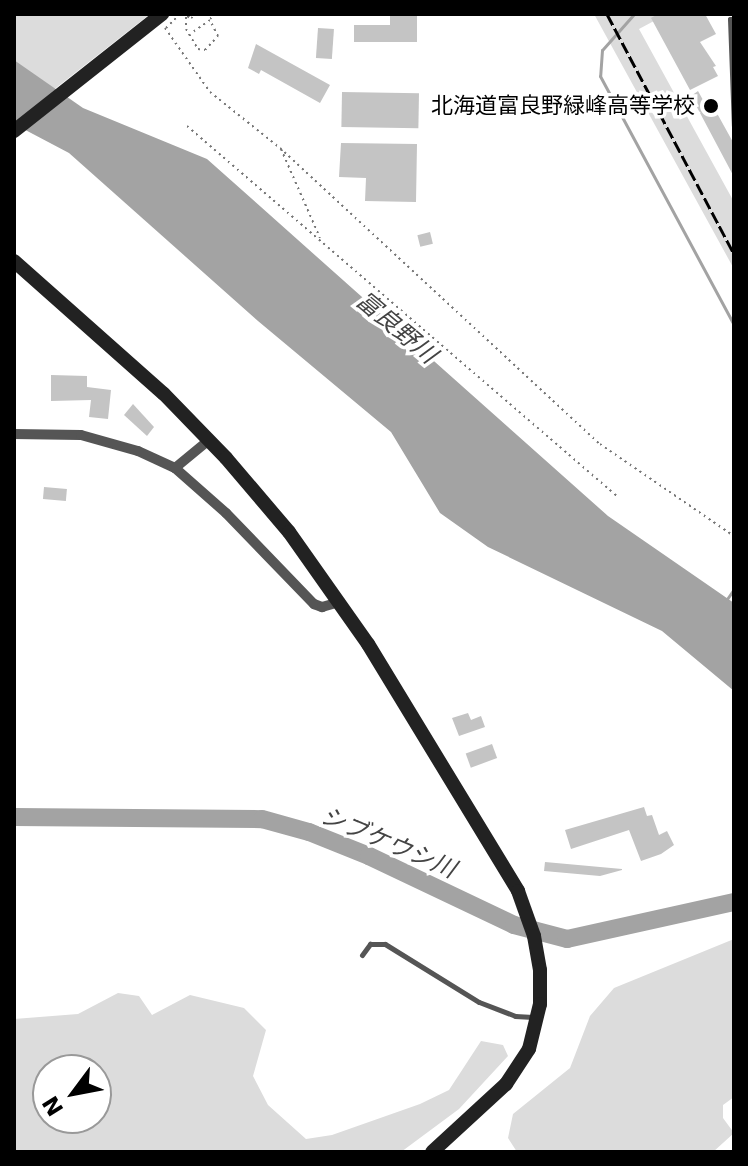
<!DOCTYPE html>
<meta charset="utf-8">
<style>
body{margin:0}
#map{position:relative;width:748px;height:1166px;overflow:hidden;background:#fff;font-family:"DejaVu Sans","Noto Sans JP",sans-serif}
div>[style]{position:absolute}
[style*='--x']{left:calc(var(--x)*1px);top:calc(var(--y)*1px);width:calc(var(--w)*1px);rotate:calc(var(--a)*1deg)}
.green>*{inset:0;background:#dcdcdc}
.water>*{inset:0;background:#a3a3a3}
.stream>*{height:3px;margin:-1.5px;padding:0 1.5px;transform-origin:1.5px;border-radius:1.5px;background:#a3a3a3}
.river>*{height:18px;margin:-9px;padding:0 9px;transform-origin:9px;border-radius:9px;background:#a3a3a3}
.building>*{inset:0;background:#c4c4c4;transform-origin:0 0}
.path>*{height:2px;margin-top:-1px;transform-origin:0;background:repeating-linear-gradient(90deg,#777 0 2px,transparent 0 6px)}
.lane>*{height:5px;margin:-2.5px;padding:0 2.5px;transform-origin:2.5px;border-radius:2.5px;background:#555}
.street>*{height:10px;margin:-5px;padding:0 5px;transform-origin:5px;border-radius:5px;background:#555}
.secondary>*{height:14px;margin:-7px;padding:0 7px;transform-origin:7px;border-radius:7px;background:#222}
.rail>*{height:3px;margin-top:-1.5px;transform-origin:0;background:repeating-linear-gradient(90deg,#000 0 12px,transparent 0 16px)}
.dots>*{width:22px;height:22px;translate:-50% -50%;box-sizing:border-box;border:4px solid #fff;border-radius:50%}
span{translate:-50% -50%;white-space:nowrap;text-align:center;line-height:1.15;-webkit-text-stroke:7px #fff;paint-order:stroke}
.poi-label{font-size:22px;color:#000}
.right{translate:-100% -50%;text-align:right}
.water-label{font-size:24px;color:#444;font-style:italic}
.frame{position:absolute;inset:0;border:16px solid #000;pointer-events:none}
.north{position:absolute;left:32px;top:1054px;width:80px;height:80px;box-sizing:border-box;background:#fff;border:2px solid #999;border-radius:50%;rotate:238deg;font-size:22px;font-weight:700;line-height:32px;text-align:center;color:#000}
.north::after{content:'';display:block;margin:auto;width:28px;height:36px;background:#000;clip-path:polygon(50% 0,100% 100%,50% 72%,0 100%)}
</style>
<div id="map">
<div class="green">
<i style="clip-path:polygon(14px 14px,150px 14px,47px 95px,14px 71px)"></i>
<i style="clip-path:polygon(594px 14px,667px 14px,639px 29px,734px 202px,734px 269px)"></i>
<i style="clip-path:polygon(734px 939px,734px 1097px,723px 1105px,723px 1118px,734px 1133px,713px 1152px,517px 1152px,508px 1138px,513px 1114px,570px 1068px,590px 1016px,614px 988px)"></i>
<i style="clip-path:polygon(evenodd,118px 993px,139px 996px,152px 1015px,190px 995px,244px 1008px,266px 1030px,253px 1076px,268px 1105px,306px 1139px,332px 1135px,420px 1104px,449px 1090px,481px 1041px,503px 1045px,508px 1056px,459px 1109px,401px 1152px,14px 1152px,14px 1019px,78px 1014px,118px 993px,48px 1070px,96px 1070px,96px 1118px,48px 1118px,48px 1070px)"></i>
</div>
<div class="water">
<i style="clip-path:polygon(14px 60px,83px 108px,207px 159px,608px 516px,734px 603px,734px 691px,662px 631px,488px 547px,440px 513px,391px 432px,258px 321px,69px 153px,14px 124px)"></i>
</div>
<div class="stream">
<i style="--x:634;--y:14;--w:48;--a:131.6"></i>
<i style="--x:602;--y:50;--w:26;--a:94"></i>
<i style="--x:600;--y:76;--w:283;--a:61.7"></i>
<i style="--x:727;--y:599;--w:12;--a:-55"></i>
</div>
<div class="river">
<i style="--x:14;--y:817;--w:248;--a:0.5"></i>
<i style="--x:262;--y:819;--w:49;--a:15.5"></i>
<i style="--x:309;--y:832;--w:65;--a:21.8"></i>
<i style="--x:369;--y:856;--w:161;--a:25.4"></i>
<i style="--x:514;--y:925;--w:55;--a:14.8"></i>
<i style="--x:567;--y:939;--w:171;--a:-12.5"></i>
</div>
<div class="building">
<i style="clip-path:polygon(390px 14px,417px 14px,417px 42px,354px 42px,354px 25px,390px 25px)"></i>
<i style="clip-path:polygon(658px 14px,705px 14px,716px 34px,700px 42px,716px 66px,713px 67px,718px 76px,690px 90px,651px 18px)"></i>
<i style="left:318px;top:28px;width:16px;height:30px;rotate:4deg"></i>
<i style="clip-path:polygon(256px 44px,330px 85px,320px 103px,261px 70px,259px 74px,248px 68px)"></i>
<i style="clip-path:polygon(698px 91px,708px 109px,713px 106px,734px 144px,734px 177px,691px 96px)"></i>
<i style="left:342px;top:92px;width:77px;height:35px;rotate:1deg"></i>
<i style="clip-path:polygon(341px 143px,417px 144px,416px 202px,365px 201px,366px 178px,339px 177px)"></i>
<i style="left:430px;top:232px;width:12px;height:13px;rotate:76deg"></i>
<i style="clip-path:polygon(51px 375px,87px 376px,87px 387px,111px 390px,108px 419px,89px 417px,91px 400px,51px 401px)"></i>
<i style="clip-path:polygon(133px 404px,154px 427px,147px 436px,124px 415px)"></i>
<i style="left:44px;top:487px;width:23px;height:12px;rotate:5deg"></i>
<i style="clip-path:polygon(468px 713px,471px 720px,481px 716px,485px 727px,459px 736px,452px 718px)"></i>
<i style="left:492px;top:744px;width:15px;height:28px;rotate:70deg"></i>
<i style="clip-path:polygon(644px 807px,647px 816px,652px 815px,659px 835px,667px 831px,674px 845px,661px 854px,641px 861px,629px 830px,571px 849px,565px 830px)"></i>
<i style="clip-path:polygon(545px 862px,622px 869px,622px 870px,600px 876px,544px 871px)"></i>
</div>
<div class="path">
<i style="--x:182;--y:14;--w:10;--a:24"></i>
<i style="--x:191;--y:18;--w:8;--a:-30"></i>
<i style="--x:186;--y:17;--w:12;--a:90"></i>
<i style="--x:186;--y:29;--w:23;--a:59"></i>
<i style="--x:198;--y:49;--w:7;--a:8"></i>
<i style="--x:205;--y:50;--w:19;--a:-47"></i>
<i style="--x:218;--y:36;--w:18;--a:-117"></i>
<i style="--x:210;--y:20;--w:24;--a:145"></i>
<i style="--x:210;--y:19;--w:7;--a:-45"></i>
<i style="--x:165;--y:28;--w:78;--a:54.9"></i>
<i style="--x:210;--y:92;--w:90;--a:38.7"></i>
<i style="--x:280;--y:148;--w:436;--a:42.8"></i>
<i style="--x:600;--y:444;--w:163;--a:34.5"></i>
<i style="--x:166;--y:28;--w:20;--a:-45"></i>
<i style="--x:187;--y:126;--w:569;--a:40.72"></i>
<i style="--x:281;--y:149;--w:97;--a:66.3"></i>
</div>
<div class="lane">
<i style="--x:734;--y:19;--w:4;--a:180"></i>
<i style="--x:730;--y:19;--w:107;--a:87.9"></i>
<i style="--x:362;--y:955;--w:14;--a:-54"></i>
<i style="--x:370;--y:944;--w:15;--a:0"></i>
<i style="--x:385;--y:944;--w:110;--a:31.7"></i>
<i style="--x:479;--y:1002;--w:39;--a:21"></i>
<i style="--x:515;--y:1016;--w:18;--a:3"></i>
</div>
<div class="street">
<i style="--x:14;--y:434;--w:67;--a:0.9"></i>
<i style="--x:81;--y:435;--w:59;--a:15.7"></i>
<i style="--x:138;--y:451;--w:41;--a:24.7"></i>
<i style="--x:175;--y:468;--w:68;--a:41.4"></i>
<i style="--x:226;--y:513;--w:127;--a:46"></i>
<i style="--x:314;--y:604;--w:9;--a:21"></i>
<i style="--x:322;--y:607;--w:19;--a:-16"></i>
<i style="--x:175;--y:468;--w:44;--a:-39.5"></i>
</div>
<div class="secondary">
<i style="--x:14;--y:131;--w:189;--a:-38.3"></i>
<i style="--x:14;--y:261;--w:200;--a:41.6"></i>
<i style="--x:164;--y:394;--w:89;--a:45.9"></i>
<i style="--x:226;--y:458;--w:97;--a:49.6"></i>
<i style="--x:289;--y:532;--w:137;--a:54.8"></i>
<i style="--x:368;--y:644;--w:289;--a:58.7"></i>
<i style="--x:518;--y:891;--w:48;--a:70.4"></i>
<i style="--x:534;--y:936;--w:35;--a:80"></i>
<i style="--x:540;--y:970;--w:34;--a:90"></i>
<i style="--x:540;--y:1004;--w:46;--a:103.7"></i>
<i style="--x:529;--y:1049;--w:42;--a:123.3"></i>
<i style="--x:506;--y:1084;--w:100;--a:137.4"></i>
</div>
<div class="rail">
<i style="--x:607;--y:14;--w:272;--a:62.1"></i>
</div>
<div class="dots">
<i style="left:711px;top:106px;background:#000"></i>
</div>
<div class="poi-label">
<span class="right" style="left:695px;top:106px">北海道富良野緑峰高等学校</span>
</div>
<div class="water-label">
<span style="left:396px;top:328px;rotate:40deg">富良野川</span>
<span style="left:388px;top:843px;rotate:23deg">シブケウシ川</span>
</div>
<div class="frame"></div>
<div class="north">N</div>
</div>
